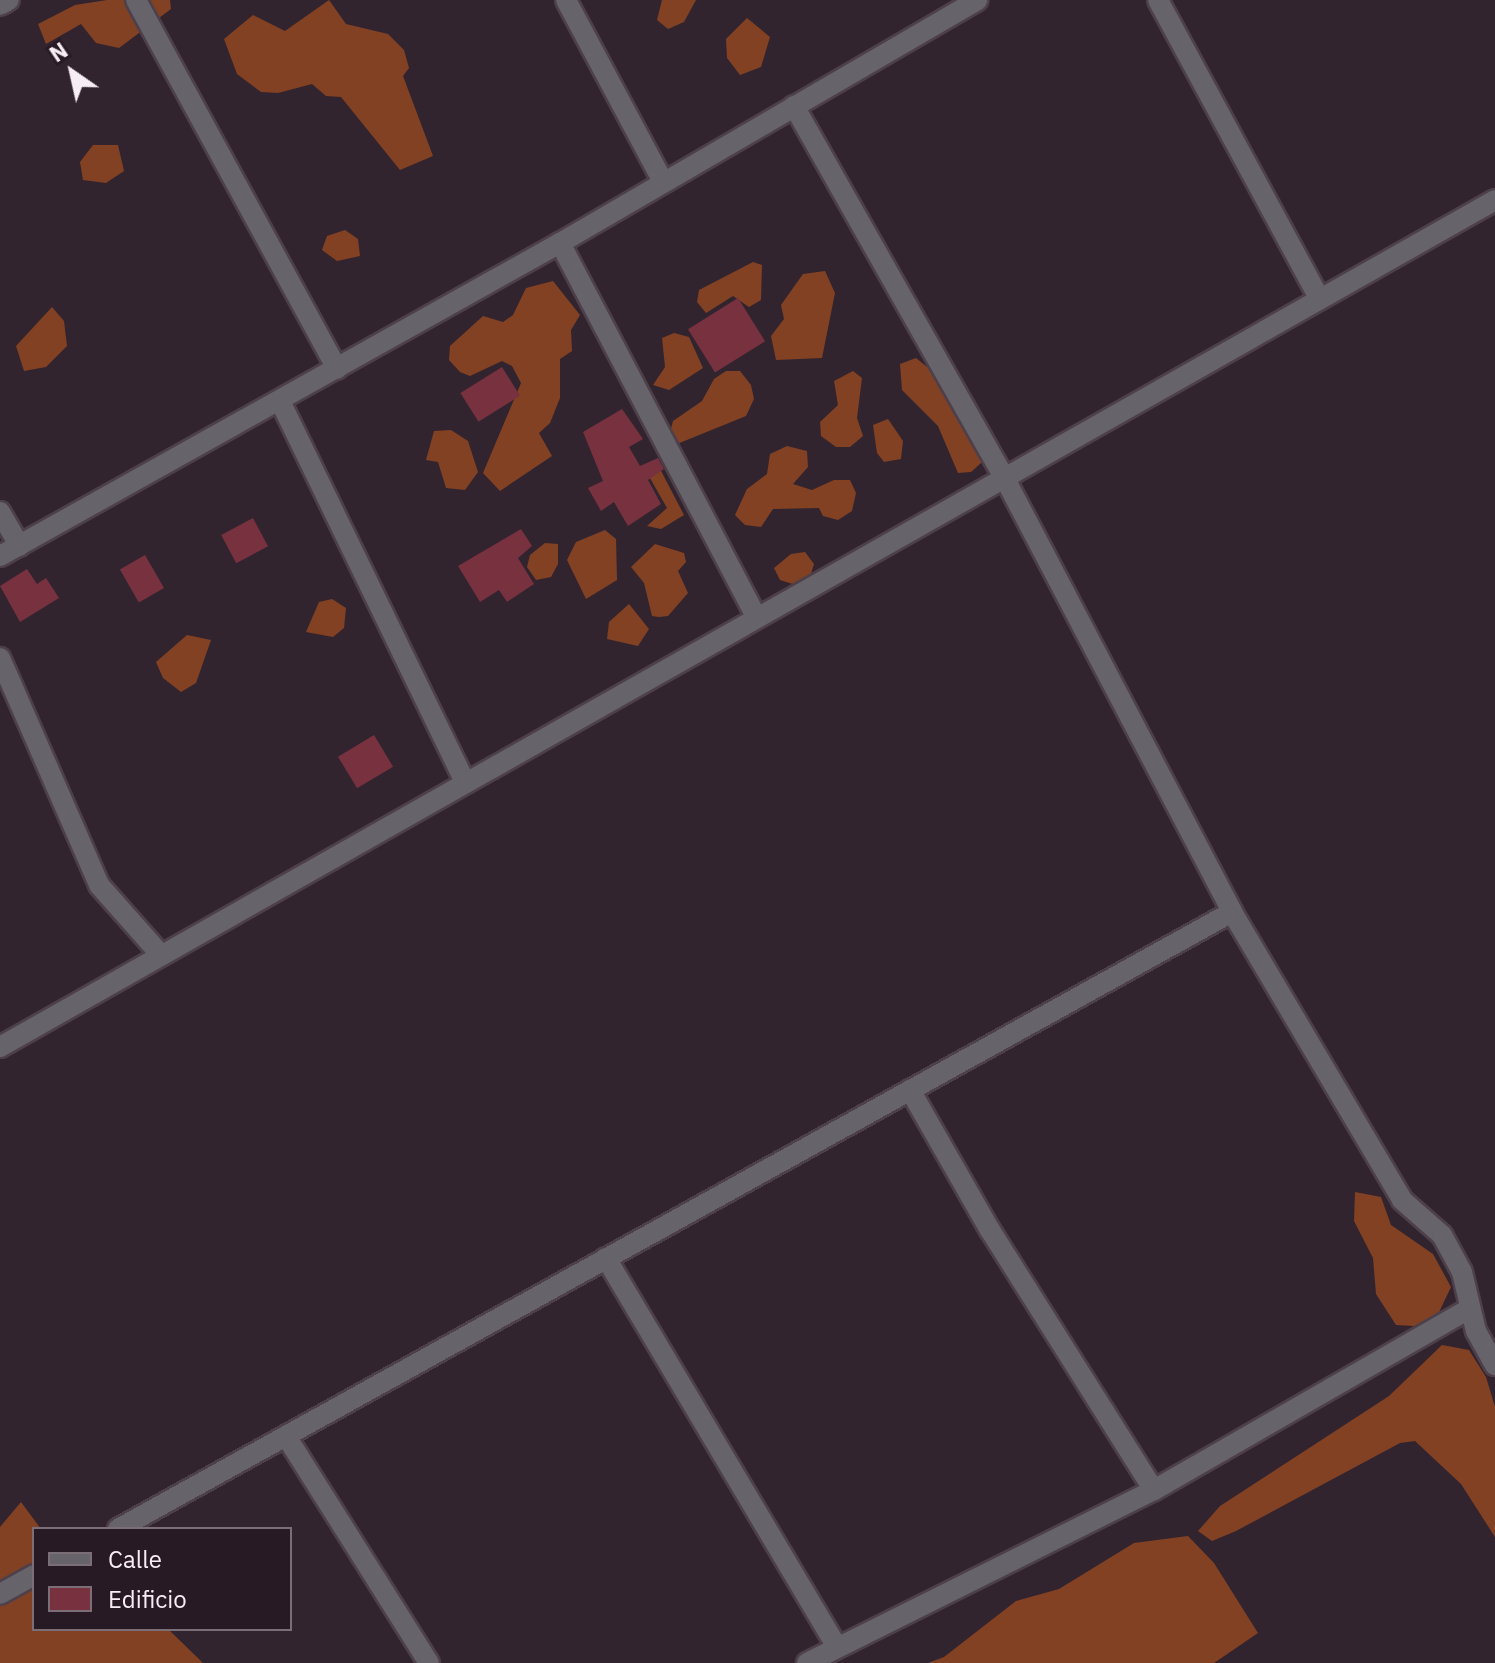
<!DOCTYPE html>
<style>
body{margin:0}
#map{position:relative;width:1495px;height:1663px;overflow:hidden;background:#32242e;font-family:"IBM Plex Sans",sans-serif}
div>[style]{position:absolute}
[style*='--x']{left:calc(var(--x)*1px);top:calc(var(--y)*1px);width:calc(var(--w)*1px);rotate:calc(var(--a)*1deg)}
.forest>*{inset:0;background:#824123}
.building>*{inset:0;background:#77313f;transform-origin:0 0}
.roads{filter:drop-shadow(2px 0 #4e404a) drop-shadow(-2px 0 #4e404a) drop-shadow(0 2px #4e404a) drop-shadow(0 -2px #4e404a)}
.street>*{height:20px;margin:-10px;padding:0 10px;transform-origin:10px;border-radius:10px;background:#66636b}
span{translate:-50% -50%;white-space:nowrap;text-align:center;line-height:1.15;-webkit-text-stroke:6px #281a24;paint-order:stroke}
.legend{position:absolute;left:32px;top:1527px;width:260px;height:104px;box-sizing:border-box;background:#281a24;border:2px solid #7b6e77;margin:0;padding:10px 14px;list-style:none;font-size:24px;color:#f7edf4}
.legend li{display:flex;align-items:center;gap:16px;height:40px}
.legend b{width:40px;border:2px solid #7b6e77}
.north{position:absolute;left:32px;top:32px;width:80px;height:80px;-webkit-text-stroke:6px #281a24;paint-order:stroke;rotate:326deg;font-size:22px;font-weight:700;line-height:32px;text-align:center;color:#f7edf4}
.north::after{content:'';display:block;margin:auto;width:28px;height:36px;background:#f7edf4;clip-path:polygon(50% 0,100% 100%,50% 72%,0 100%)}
</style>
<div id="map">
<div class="forest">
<i style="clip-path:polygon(107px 0,170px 0,171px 9px,119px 48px,96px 43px,81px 24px,46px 44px,38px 24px,75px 5px)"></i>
<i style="clip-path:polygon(329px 0,346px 24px,388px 34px,404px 50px,409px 68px,403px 76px,433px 156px,400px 170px,341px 97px,326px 96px,312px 84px,278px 93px,261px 92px,237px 74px,224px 39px,253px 15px,285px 31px)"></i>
<i style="clip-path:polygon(662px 0,696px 0,684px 22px,668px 29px,657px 20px)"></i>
<i style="clip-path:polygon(747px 18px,770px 37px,761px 67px,740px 75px,727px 58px,726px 39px)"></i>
<i style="clip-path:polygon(93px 145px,118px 145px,124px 171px,106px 183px,83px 180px,80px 162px)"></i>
<i style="clip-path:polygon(345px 230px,358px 239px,360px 256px,337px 261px,322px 250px,327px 236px)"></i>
<i style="clip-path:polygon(753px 262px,762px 265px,761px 300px,749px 307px,733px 296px,706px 313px,697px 302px,699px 290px)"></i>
<i style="clip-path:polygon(825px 271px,835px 293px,822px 358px,776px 360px,771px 336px,784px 319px,781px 305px,803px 274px)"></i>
<i style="clip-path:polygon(553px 281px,580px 315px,571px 330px,572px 351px,560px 359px,560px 398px,550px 423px,539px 433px,552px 456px,500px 491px,483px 473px,521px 383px,512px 366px,502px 361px,470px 376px,460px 372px,449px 360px,450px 346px,483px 316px,503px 322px,513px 315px,526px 288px)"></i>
<i style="clip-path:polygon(52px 307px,64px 321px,67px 346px,46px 367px,24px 371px,16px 346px)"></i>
<i style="clip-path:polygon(674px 333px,689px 337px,703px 368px,669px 390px,653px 385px,665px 367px,662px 338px)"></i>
<i style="clip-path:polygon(916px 358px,936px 374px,983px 450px,981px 463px,971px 472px,958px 473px,938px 426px,902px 390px,900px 364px)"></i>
<i style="clip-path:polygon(726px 371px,740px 371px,751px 385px,754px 399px,746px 416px,677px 444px,670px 432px,673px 421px,702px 401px,714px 379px)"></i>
<i style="clip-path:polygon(853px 371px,862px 378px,857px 418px,863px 436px,850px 447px,836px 447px,821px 436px,820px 422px,838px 405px,834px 381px)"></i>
<i style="clip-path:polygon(888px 419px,903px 441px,901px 459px,884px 462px,877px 453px,873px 425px)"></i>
<i style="clip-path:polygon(451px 430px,468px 441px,478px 472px,465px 490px,446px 488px,438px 462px,426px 460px,434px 431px)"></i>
<i style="clip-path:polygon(787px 446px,807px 451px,808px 467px,793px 484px,812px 490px,834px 480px,850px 480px,856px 493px,852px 511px,838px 520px,823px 516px,819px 508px,773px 509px,761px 527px,745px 525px,735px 515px,747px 489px,767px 474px,770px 454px)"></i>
<i style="clip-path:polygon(658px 465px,684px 515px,661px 529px,647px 526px,667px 508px,646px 471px)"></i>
<i style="clip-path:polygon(605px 530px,616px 539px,617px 580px,586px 599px,567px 560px,576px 542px)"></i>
<i style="clip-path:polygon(545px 543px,558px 544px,558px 564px,551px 577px,536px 580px,527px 567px,530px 555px)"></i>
<i style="clip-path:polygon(655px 544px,684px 553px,686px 562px,678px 571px,688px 593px,668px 616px,659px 617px,652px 616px,644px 583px,631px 567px)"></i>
<i style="clip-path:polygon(805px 552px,814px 564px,809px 580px,796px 585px,780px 580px,774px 568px,791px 554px)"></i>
<i style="clip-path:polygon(332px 599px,346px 608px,344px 628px,333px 637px,306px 632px,319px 602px)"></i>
<i style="clip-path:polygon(629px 604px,649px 629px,638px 646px,607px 639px,609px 622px)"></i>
<i style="clip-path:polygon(187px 635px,211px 640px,196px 683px,181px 692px,163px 678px,156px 662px)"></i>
<i style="clip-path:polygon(1355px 1192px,1381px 1197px,1391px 1225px,1433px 1254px,1451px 1287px,1432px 1327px,1396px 1325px,1376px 1294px,1373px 1258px,1354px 1221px)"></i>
<i style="clip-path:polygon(1442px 1345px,1469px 1350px,1486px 1377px,1495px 1407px,1495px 1537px,1461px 1484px,1415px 1441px,1400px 1443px,1236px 1531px,1212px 1541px,1198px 1531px,1220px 1506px,1389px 1396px)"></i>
<i style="clip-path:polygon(21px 1502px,41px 1529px,34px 1529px,34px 1629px,168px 1629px,203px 1663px,0 1663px,0 1527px)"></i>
<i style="clip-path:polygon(1188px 1536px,1214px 1563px,1258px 1633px,1214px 1663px,928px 1663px,944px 1657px,1016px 1601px,1059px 1589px,1134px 1543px)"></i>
</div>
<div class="building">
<i style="left:738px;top:298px;width:51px;height:59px;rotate:58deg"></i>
<i style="left:502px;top:367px;width:34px;height:49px;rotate:58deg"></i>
<i style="clip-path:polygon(622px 409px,643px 439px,629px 447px,640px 466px,658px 458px,664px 469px,648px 480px,661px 504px,628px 526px,614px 502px,601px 511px,588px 488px,603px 481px,583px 432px)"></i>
<i style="left:253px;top:518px;width:32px;height:36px;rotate:62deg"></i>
<i style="clip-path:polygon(521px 529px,532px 546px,518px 558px,534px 584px,507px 602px,499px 590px,480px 602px,458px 566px)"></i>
<i style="left:145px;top:555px;width:38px;height:29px;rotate:60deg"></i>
<i style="clip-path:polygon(27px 569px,37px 584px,46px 578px,59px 598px,20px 622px,0 586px)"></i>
<i style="left:374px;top:735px;width:37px;height:42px;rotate:59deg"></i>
</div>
<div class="roads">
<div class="street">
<i style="--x:136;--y:0;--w:420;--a:61.4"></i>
<i style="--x:566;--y:0;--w:206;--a:61.9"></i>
<i style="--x:1158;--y:0;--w:340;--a:61.6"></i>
<i style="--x:0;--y:5;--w:10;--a:-29"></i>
<i style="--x:794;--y:106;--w:426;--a:60.5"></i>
<i style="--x:1004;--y:477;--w:491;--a:62.3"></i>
<i style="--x:1232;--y:912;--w:334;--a:59.4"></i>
<i style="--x:1402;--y:1200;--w:53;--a:41.2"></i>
<i style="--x:1442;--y:1235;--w:42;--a:61.6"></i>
<i style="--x:1462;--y:1272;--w:61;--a:76.7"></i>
<i style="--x:1476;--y:1331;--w:39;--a:61"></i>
<i style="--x:560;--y:243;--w:421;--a:62.3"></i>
<i style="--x:280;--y:401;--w:424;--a:64.1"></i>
<i style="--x:0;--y:512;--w:39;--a:60"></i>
<i style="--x:0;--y:556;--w:642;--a:-29.2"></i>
<i style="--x:560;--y:243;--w:483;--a:-30.2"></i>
<i style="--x:0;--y:658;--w:248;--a:66.4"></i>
<i style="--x:99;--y:885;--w:94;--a:48.5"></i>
<i style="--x:0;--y:1047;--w:1718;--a:-29.53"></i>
<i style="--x:910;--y:1090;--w:161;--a:60.3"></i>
<i style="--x:990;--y:1230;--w:307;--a:57.8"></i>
<i style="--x:606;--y:1258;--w:451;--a:59.3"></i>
<i style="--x:286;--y:1436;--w:268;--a:57.8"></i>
<i style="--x:118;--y:1529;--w:1273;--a:-28.98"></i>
<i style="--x:0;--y:1594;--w:39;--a:-29"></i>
<i style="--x:807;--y:1663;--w:388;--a:-26.5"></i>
<i style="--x:1154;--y:1490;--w:363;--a:-29.9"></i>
</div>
</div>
<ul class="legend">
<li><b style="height:10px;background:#66636b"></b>Calle</li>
<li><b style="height:22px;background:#77313f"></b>Edificio</li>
</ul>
<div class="north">N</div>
</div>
